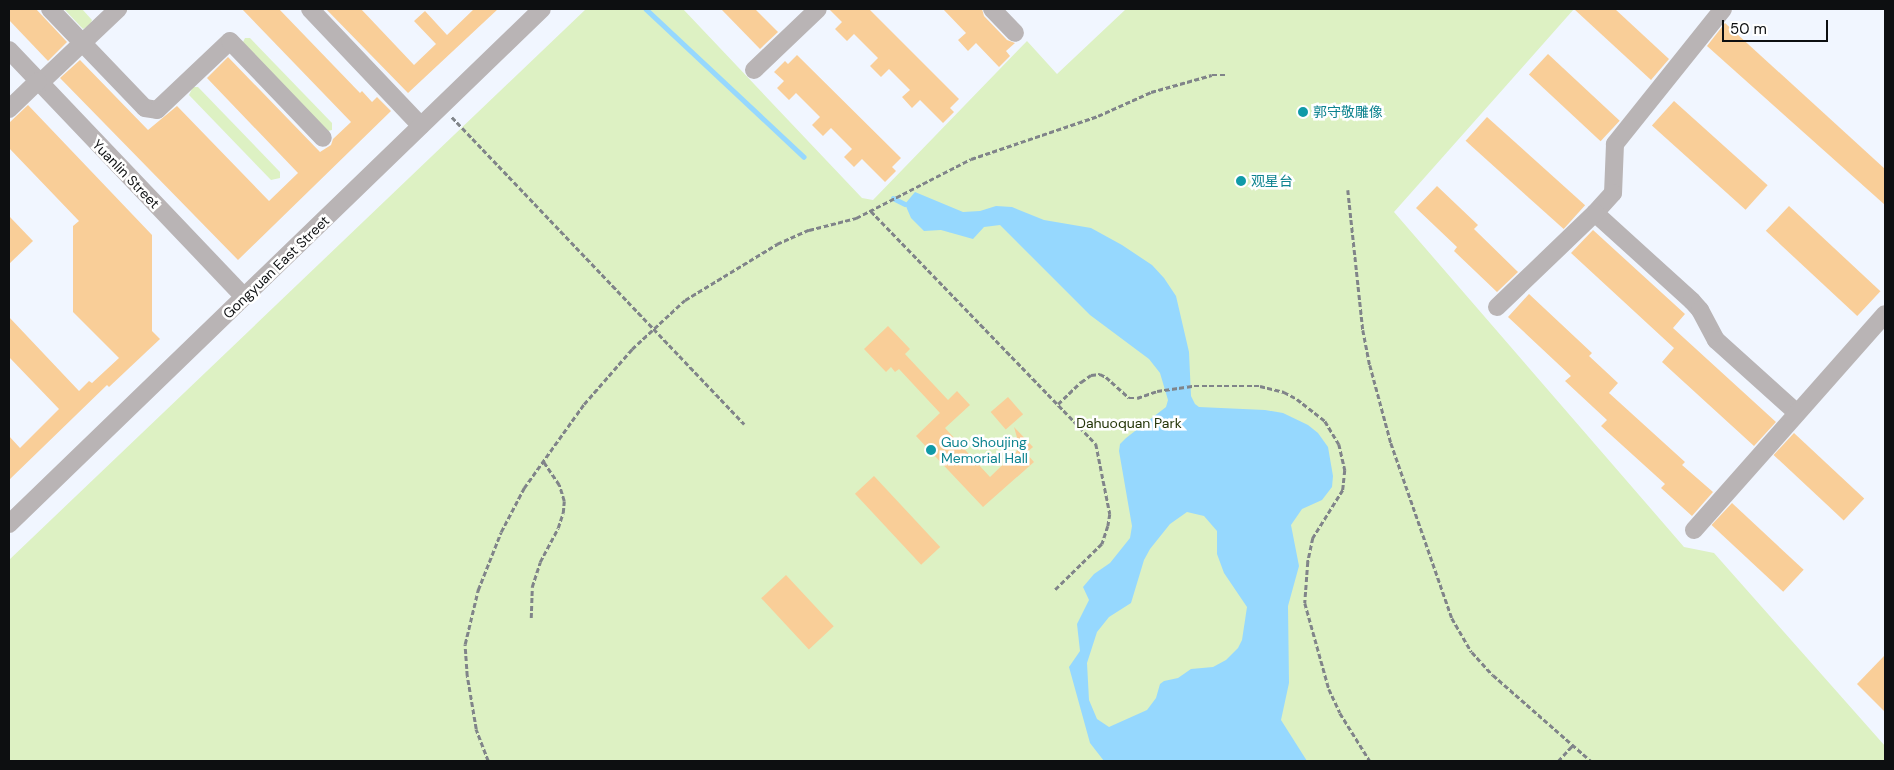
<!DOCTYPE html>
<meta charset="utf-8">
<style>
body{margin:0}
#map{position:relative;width:1894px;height:770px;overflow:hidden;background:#f1f6ff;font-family:"DM Sans","Noto Sans SC",sans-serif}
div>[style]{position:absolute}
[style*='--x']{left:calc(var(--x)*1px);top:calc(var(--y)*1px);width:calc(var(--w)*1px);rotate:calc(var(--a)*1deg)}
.green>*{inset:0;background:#ddf1c3}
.water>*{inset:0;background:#96d8fe}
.stream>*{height:4.5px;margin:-2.25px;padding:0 2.25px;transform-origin:2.25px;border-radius:2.25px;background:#96d8fe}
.building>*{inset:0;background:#f9ce98;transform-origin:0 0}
.path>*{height:2.5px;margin-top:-1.25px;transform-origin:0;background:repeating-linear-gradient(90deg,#808489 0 5px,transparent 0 7.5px)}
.minor>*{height:18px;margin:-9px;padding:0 9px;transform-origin:9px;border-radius:9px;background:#b9b4b5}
.dots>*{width:14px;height:14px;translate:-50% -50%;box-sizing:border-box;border:2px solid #fff;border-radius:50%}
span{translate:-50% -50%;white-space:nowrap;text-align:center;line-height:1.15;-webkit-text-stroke:5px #fff;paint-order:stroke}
.culture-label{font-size:14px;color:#0d838f}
.left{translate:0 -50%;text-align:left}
.street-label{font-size:14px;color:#0d0f11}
.park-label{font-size:14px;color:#26360a}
.frame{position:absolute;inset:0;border:10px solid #0d0f11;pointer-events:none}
.scale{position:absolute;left:1722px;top:20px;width:106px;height:22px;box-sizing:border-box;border:2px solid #0d0f11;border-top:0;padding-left:6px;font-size:15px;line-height:18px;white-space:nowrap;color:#0d0f11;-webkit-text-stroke:4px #fff;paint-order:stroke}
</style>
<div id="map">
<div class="green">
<i style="clip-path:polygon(64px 9px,82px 9px,92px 20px,90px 25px,83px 29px)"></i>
<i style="clip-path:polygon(586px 9px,683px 9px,862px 198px,873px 200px,1027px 41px,1057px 74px,1126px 9px,1574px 9px,1394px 212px,1684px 547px,1714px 553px,1885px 746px,1885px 761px,9px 761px,9px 560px)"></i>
<i style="clip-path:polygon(245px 38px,250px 38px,332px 123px,332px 130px,328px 131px,241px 46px)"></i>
<i style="clip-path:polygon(193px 87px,198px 87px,280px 172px,280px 178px,271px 180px,189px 95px)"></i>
</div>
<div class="water">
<i style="clip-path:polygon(evenodd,915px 192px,963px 212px,980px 211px,996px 206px,1012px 207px,1044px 220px,1091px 228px,1122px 245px,1152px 265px,1164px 278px,1176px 296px,1189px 352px,1191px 396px,1195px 404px,1199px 407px,1265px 410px,1283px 413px,1308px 425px,1318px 433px,1328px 447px,1333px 476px,1332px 487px,1322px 500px,1302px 509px,1291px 525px,1299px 566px,1288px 606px,1289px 683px,1281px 720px,1307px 761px,1104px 761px,1090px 743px,1069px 667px,1080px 651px,1077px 624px,1089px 600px,1083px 587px,1094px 574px,1110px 563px,1130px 538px,1132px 526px,1119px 451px,1120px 444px,1126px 438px,1166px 407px,1168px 400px,1160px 373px,1149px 359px,1090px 315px,1000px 225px,984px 227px,973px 239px,941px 230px,924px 231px,911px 218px,905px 204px,915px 192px,1187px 512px,1204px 516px,1217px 531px,1217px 554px,1224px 573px,1247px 607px,1242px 640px,1238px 648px,1226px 660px,1213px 667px,1191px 669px,1178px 678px,1164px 681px,1160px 684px,1156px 698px,1147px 710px,1109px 727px,1097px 719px,1089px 700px,1087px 663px,1097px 632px,1109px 617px,1131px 603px,1144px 560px,1150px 549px,1170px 524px,1187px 512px)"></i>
</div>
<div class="stream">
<i style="--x:646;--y:9;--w:216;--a:43.1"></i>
<i style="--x:893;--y:198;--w:13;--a:27"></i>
</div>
<div class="building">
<i style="clip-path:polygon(9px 9px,36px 9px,67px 42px,48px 61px,9px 20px)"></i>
<i style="clip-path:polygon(242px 9px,279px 9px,360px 93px,362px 91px,372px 102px,377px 97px,391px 111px,238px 260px,60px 78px,80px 60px,148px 130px,177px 106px,269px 201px,298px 173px,207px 78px,228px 57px,320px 152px,331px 145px,333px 139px,351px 122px)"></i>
<i style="clip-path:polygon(326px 9px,361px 9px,414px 65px,436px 44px,414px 21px,425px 11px,447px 35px,474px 9px,498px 9px,408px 93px)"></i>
<i style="clip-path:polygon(721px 9px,755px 9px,778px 32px,760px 49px)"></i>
<i style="clip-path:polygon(829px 9px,869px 9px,959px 99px,950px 108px,954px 112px,943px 123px,920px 100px,912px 108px,902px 97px,910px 90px,889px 69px,881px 77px,870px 66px,878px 58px,854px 34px,847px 41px,835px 29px,842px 22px)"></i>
<i style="clip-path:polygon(943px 9px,982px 9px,984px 16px,1007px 40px,1015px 43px,1006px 51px,1010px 56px,999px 67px,976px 43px,968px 51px,958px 40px,966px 33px)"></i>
<i style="clip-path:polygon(1574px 9px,1615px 9px,1669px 59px,1651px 80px)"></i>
<i style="clip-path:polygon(1725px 23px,1885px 169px,1885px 205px,1707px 46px)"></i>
<i style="left:1548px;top:54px;width:98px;height:28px;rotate:43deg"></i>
<i style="clip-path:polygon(797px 55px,901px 158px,892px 167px,896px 171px,885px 182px,862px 159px,854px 167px,844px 157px,852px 149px,831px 128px,823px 136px,812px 125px,820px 117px,796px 93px,789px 100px,777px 88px,784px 81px,774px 72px,785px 61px,788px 64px)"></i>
<i style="left:1674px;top:101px;width:126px;height:33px;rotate:42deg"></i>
<i style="clip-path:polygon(28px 105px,152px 235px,152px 331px,160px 339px,109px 387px,107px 385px,9px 480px,9px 436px,20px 448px,59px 409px,9px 357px,9px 317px,79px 391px,89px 381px,92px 383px,119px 358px,73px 312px,73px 226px,79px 221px,9px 148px,9px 123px)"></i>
<i style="left:1487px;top:117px;width:132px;height:32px;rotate:42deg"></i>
<i style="clip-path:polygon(1437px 186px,1478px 225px,1474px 229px,1518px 272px,1497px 292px,1454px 251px,1457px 247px,1416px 208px)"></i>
<i style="left:1789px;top:206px;width:125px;height:34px;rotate:43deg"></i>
<i style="clip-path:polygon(9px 216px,33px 241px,9px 264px)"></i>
<i style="clip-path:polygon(1593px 230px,1685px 314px,1673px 328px,1776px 422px,1754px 446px,1662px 362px,1674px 348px,1571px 253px)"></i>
<i style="clip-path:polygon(1529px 294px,1592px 353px,1589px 356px,1618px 383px,1609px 393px,1685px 462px,1682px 465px,1713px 492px,1692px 516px,1661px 488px,1665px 484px,1601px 426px,1607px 420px,1565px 381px,1571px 376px,1508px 317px)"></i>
<i style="clip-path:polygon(888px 326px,910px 349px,905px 354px,948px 400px,957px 391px,970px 405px,945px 428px,990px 477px,1020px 448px,1014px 427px,1033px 447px,1026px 453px,1034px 462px,983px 507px,916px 436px,940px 413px,899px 369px,895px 372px,891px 367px,886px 372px,864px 349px)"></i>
<i style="left:1008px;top:397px;width:23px;height:23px;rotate:49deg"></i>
<i style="left:1794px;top:433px;width:96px;height:30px;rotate:43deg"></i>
<i style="left:874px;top:476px;width:97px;height:26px;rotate:47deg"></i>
<i style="left:1732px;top:503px;width:98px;height:30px;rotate:43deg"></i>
<i style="left:786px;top:575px;width:70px;height:34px;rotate:47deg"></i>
<i style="clip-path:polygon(1885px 655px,1885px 712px,1857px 684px)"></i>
</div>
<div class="path">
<i style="--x:452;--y:117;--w:424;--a:46.4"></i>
<i style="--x:1348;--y:190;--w:141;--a:83.9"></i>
<i style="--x:1363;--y:330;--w:36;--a:79"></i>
<i style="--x:1370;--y:365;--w:81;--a:74.9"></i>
<i style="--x:1391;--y:443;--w:185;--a:70.8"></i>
<i style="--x:1452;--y:618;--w:39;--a:60"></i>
<i style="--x:1472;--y:652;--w:31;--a:48"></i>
<i style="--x:1493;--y:675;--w:130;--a:41.3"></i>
<i style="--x:871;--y:211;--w:324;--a:46"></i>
<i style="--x:1096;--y:444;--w:71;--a:78.7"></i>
<i style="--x:1110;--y:514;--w:12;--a:99"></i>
<i style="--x:1108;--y:526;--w:19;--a:108"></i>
<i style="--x:1102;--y:544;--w:67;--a:135.6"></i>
<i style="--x:1058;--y:404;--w:32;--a:-44"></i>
<i style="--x:1081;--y:382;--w:12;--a:-35"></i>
<i style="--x:1091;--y:375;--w:9;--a:-6"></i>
<i style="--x:1100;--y:374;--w:7;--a:27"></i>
<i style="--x:1106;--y:377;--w:31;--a:42"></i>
<i style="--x:1129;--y:398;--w:8;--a:0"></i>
<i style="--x:1137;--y:398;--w:21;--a:-19"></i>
<i style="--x:1157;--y:391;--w:37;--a:-8"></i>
<i style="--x:1194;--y:386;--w:66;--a:0"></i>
<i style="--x:1260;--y:386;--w:25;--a:14"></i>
<i style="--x:1284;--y:392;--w:15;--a:28"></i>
<i style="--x:1297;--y:399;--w:36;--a:38"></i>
<i style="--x:1325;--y:421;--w:27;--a:59"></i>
<i style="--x:1339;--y:444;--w:27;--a:77"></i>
<i style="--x:1345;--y:470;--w:20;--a:96"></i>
<i style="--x:1343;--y:490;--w:57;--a:122"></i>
<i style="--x:1313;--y:538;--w:25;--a:102"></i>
<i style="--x:1308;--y:562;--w:41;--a:94.2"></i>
<i style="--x:1305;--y:603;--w:89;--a:74.4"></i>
<i style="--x:1329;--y:689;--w:26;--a:65"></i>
<i style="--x:1340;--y:713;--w:57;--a:58"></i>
<i style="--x:531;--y:618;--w:31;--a:-88"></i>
<i style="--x:532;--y:587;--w:26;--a:-72"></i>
<i style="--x:540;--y:562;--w:38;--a:-62"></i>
<i style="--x:558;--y:528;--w:16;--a:-72"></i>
<i style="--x:563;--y:513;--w:12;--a:-85"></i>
<i style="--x:564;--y:501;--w:17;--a:-107"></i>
<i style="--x:559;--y:485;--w:29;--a:-124"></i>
<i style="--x:488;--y:761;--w:34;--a:-111"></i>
<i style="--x:476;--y:729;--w:54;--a:-99.6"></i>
<i style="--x:467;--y:676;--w:32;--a:-94"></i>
<i style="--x:465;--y:644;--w:56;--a:-76.5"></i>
<i style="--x:478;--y:590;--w:62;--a:-68.4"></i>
<i style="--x:501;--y:532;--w:50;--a:-62.4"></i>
<i style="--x:524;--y:488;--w:103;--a:-54.5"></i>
<i style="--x:584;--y:404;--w:73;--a:-48.9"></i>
<i style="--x:632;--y:349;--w:72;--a:-42.8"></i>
<i style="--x:685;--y:300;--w:108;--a:-31.3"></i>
<i style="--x:777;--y:244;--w:35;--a:-24"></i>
<i style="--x:809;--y:230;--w:49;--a:-14.3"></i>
<i style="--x:856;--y:218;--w:129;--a:-27.2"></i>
<i style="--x:971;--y:159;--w:134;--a:-18.7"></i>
<i style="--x:1098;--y:116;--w:58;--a:-24.4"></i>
<i style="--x:1151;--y:92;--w:63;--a:-15.6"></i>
<i style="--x:1212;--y:75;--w:14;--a:0"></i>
<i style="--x:1558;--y:761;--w:21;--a:-47"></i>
</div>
<div class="minor">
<i style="--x:50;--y:9;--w:137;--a:46.2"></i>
<i style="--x:145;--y:108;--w:12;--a:9"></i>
<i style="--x:157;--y:110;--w:100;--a:-43.4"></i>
<i style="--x:230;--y:41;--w:134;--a:46.2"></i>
<i style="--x:310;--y:9;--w:161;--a:46.5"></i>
<i style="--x:992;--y:9;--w:33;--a:46"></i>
<i style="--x:1723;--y:9;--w:173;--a:128.7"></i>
<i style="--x:1615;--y:144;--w:49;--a:92.3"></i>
<i style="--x:1613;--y:193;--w:27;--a:132"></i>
<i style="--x:1595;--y:213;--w:131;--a:42.2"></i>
<i style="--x:1692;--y:301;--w:12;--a:48"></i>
<i style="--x:1700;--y:310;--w:34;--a:62"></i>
<i style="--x:1716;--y:340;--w:109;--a:42"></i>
<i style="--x:9;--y:50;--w:341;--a:46.4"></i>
<i style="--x:754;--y:70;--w:88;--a:-43.6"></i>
<i style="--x:40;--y:83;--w:108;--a:-43.5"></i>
<i style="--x:9;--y:109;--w:40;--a:-44"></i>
<i style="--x:1497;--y:307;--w:136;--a:-43.8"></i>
<i style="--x:9;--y:524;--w:741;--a:-44.02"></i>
<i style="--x:1694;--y:530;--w:288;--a:-48.5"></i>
</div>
<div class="dots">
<i style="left:1303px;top:112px;background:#0f9aa8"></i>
<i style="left:1241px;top:181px;background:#0f9aa8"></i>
<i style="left:931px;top:450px;background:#0f9aa8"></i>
</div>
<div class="culture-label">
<span class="left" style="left:1313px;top:112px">郭守敬雕像</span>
<span class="left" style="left:1251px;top:181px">观星台</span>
<span class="left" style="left:941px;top:450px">Guo Shoujing<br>Memorial Hall</span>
</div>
<div class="street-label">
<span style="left:126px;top:174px;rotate:46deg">Yuanlin Street</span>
<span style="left:276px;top:267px;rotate:-44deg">Gongyuan East Street</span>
</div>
<div class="park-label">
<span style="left:1129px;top:423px">Dahuoquan Park</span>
</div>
<div class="frame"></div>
<div class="scale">50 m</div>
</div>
